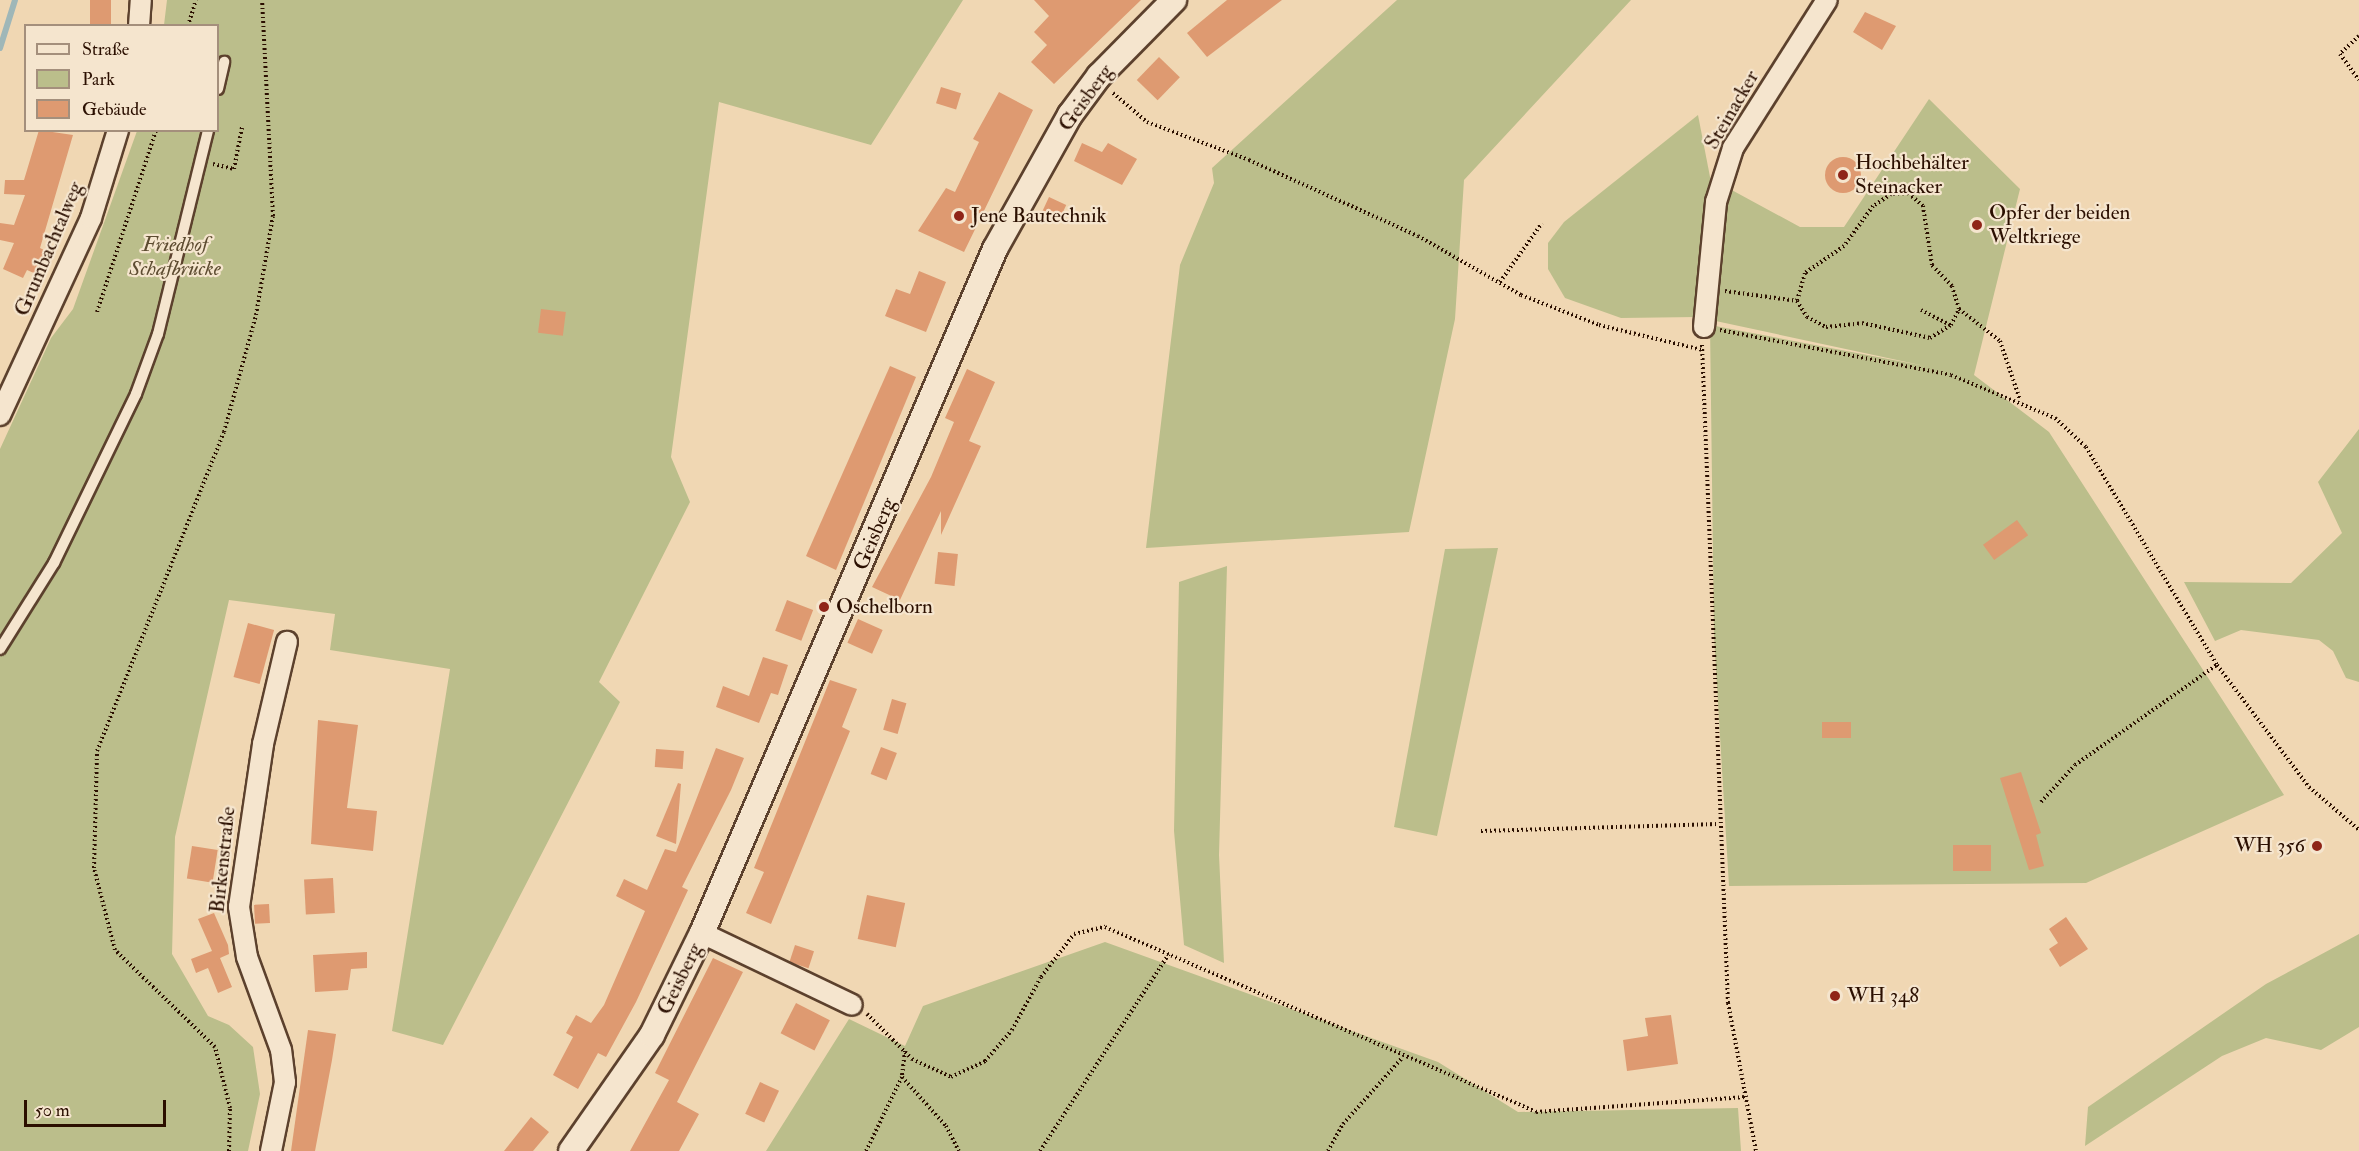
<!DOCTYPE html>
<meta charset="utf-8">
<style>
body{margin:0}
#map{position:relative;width:2359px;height:1151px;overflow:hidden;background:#f0d7b3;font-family:"IM FELL Double Pica",serif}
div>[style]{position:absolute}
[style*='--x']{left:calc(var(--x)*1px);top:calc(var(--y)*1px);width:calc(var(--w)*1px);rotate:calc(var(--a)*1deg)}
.green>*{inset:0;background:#bbbe8b}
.stream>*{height:6px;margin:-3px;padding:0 3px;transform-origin:3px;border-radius:3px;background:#9fb7b8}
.building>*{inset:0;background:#de9a71;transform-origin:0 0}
.round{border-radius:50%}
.path>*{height:4px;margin-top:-2px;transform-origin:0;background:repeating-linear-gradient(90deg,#2b0f00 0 1.5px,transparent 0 4.5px)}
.roads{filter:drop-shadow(2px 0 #5c412d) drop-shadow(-2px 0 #5c412d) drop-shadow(0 2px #5c412d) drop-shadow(0 -2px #5c412d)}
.service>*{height:10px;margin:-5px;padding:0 5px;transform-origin:5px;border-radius:5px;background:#f5e5ce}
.minor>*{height:20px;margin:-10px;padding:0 10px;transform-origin:10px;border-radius:10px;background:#f5e5ce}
.tertiary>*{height:24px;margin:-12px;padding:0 12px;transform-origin:12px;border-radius:12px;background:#f5e5ce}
.dots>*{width:16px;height:16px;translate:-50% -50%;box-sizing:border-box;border:3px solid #f5e5ce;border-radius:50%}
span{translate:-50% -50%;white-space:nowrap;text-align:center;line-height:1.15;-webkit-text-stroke:4.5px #f5e5ce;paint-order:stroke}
.street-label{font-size:21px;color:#2b0f00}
.poi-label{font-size:21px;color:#2b0f00}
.left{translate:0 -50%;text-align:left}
.right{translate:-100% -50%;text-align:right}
.park-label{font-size:21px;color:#5d4c31;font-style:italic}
.legend{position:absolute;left:24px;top:24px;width:195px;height:108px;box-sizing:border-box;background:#f5e5ce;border:2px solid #a48f7c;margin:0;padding:8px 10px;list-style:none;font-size:18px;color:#2b0f00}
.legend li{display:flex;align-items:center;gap:12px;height:30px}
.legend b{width:30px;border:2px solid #a48f7c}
.scale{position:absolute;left:24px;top:1100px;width:142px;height:27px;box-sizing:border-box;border:3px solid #2b0f00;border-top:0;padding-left:8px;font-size:18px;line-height:21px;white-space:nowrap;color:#2b0f00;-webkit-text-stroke:4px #f5e5ce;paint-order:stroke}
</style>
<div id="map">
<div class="green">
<i style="clip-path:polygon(167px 0,963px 0,871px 145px,719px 102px,671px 457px,690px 502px,599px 682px,620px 702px,443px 1045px,392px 1031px,450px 669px,330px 650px,335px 614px,229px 600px,175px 837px,172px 954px,208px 1016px,229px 1025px,253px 1047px,260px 1094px,248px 1151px,0 1151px,0 449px,51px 338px,73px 309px,137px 131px,218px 130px,218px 26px,164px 25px)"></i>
<i style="clip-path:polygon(1397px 0,1631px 0,1464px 180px,1455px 319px,1409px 532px,1146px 548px,1180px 265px,1214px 183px,1212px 168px)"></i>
<i style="clip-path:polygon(1929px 99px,2020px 189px,1974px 375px,2049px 432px,2284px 795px,2086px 883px,1729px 886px,1714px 636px,1710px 325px,1925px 366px,1711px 320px,1728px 188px,1800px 227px,1844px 227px)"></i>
<i style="clip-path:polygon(1698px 115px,1711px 182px,1696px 317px,1621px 318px,1565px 298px,1548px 269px,1548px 243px,1564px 222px)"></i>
<i style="clip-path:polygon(2359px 429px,2359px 682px,2346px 678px,2333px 651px,2319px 640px,2241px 630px,2215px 641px,2184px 582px,2291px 583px,2342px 533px,2318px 482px)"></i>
<i style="clip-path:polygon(1498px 548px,1437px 836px,1394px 827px,1445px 549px)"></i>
<i style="clip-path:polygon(1227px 566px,1219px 855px,1224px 963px,1184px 945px,1174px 831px,1179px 582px)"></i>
<i style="clip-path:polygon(2359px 934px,2359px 1027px,2321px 1050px,2266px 1038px,2222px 1056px,2085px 1146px,2088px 1107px,2266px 984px)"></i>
<i style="clip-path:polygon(1105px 942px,1438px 1062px,1518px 1112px,1738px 1108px,1741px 1151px,766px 1151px,849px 1019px,905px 1046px,923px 1006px)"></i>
</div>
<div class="stream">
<i style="--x:0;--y:48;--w:50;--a:-72.6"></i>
</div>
<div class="building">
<i style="left:90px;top:0;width:21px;height:26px"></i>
<i style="clip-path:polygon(1034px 0,1141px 0,1054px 84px,1031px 62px,1047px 45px,1034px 32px,1049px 16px)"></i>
<i style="clip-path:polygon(1227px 0,1282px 0,1207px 57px,1187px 33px)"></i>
<i style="clip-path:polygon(1865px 12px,1896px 26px,1882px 50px,1853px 32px)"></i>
<i style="left:1159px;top:57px;width:29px;height:32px;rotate:44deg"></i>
<i style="left:941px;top:87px;width:21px;height:17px;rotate:17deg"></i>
<i style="clip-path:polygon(999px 92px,1033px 110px,964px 252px,918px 231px,946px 188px,955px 192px,979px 142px,973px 139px)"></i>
<i style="clip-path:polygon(39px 130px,73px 135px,40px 248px,46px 251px,36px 274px,27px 270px,23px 278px,3px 269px,14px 243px,0 240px,0 223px,14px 225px,25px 195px,4px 194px,5px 180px,24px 180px)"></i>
<i style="clip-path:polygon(1082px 143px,1102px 152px,1108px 143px,1137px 159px,1122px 185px,1074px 161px)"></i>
<i class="round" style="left:1825px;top:157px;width:36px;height:36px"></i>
<i style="left:1049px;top:197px;width:19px;height:17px;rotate:25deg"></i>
<i style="clip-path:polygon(919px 271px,946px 282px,926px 332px,885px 316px,896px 289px,910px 294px)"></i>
<i style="left:541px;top:309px;width:25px;height:24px;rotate:7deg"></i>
<i style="clip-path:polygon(890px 366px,916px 377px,836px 570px,806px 556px)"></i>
<i style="clip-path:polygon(967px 369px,995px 382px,969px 441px,981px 446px,941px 535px,941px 511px,900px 600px,872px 587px,931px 477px,954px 422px,945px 418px)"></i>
<i style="left:2017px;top:520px;width:19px;height:42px;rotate:54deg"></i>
<i style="left:938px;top:552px;width:20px;height:32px;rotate:6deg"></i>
<i style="left:787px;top:600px;width:28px;height:33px;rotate:21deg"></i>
<i style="left:858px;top:619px;width:27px;height:26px;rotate:24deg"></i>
<i style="left:248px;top:623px;width:27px;height:56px;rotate:15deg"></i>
<i style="clip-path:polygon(763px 657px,788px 665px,778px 695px,771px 693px,759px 723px,716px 707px,723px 686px,749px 696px)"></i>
<i style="clip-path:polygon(830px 680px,857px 689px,842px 727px,850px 731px,771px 924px,746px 913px,764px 872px,754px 868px)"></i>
<i style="left:892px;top:699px;width:15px;height:32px;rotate:16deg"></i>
<i style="clip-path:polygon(318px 720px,358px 725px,347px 808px,377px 811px,373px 851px,311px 844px)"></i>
<i style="left:1822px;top:722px;width:29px;height:16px"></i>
<i style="left:881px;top:747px;width:17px;height:29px;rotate:21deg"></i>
<i style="clip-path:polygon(716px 748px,744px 758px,731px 790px,682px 887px,688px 890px,636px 1002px,606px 1057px,598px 1053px,578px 1089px,553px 1075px,573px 1037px,566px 1033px,576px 1015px,591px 1023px,604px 1005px,645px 911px,616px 896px,624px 879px,647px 890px,665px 849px,676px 852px)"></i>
<i style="left:656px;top:749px;width:28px;height:18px;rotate:4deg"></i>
<i style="clip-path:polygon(2021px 772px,2041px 833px,2036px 835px,2044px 866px,2029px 870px,2000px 778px)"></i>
<i style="clip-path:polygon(678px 783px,681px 784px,676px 844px,656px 836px)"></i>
<i style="left:1953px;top:845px;width:38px;height:26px"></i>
<i style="left:192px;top:846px;width:26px;height:33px;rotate:9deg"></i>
<i style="left:333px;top:878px;width:35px;height:29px;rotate:87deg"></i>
<i style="left:867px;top:895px;width:39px;height:45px;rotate:12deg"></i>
<i style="left:269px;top:904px;width:19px;height:15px;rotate:87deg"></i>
<i style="clip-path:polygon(214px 913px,228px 945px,229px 954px,220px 958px,232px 987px,218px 993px,208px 968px,196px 973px,191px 959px,212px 951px,198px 919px)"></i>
<i style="clip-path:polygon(2066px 917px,2088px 949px,2060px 967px,2049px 949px,2058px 943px,2049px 929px)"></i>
<i style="left:795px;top:945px;width:20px;height:18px;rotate:18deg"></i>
<i style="clip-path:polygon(367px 952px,367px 968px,351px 969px,348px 990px,315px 992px,313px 955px)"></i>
<i style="clip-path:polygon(713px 958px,743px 972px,677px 1102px,699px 1114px,679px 1151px,630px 1151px,669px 1080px,655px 1073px)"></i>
<i style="left:796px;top:1003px;width:38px;height:34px;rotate:27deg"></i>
<i style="clip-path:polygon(1671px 1015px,1678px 1064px,1627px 1071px,1623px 1040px,1648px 1036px,1645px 1018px)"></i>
<i style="clip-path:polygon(308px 1030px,336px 1034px,332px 1060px,315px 1151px,291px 1151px)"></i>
<i style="left:760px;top:1082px;width:21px;height:35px;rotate:25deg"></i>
<i style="clip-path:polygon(531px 1117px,549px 1132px,533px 1151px,504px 1151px)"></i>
</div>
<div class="path">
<i style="--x:188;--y:26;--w:27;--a:-73"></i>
<i style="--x:2359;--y:36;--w:26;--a:137"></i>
<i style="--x:2340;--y:54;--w:32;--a:54"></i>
<i style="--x:1113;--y:93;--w:45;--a:40.5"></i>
<i style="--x:1147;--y:122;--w:109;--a:20.4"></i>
<i style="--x:1249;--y:160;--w:185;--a:24.2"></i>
<i style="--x:1418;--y:236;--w:119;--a:29.8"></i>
<i style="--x:1521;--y:295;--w:84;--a:21"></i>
<i style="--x:1599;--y:325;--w:106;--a:13.6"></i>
<i style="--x:213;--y:164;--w:22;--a:13"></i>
<i style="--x:234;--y:169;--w:43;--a:-79.2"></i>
<i style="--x:1500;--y:282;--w:72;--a:-54.6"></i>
<i style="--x:1725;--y:291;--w:73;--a:7.9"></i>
<i style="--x:1797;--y:301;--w:19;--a:58"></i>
<i style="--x:1807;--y:317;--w:21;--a:28"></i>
<i style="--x:1826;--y:327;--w:36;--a:-6"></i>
<i style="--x:1862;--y:323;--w:70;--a:12.4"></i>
<i style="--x:1930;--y:338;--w:25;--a:-32"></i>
<i style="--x:1951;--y:325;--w:18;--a:-63"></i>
<i style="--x:1959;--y:309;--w:24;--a:-107"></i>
<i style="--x:1952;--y:286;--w:29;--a:-134"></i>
<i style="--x:1932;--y:265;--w:60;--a:-98.7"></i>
<i style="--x:1923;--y:206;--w:20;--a:-139"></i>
<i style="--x:1908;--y:193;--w:17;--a:177"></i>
<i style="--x:1891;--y:194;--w:22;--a:146"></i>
<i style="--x:1873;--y:206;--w:49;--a:125.9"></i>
<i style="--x:1844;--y:246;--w:47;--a:145.3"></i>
<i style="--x:1805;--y:273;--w:29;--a:106"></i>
<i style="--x:1959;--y:309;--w:52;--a:38"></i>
<i style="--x:2000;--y:341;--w:62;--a:71.3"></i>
<i style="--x:1921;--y:310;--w:34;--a:27"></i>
<i style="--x:97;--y:312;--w:191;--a:-72"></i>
<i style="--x:1720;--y:330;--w:235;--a:11"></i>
<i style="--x:1951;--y:375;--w:113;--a:22.5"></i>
<i style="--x:2055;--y:418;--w:42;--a:43.1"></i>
<i style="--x:2086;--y:447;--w:254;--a:59"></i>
<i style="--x:2217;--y:665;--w:153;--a:53"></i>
<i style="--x:2309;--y:787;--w:66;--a:40.7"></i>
<i style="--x:1702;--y:345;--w:659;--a:87.74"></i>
<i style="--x:1728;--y:1003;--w:151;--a:79.3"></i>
<i style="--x:2041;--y:802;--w:50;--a:-47.4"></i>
<i style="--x:2075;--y:765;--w:174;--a:-35.2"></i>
<i style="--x:1481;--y:831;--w:237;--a:-1.7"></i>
<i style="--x:867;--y:1014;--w:64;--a:45"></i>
<i style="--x:912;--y:1059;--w:43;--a:24.8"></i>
<i style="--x:951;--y:1077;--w:38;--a:-25"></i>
<i style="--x:985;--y:1061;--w:41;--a:-48.9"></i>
<i style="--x:1012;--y:1030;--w:60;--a:-61.3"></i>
<i style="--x:1041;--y:977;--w:54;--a:-52.5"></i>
<i style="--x:1074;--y:934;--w:32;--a:-13"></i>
<i style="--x:1105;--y:927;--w:469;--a:23.2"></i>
<i style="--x:1536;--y:1112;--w:210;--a:-4.1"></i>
<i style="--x:905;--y:1051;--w:26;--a:97"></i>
<i style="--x:902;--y:1077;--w:66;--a:48.1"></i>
<i style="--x:946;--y:1126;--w:28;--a:63"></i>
<i style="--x:229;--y:1151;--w:43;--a:-88.7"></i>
<i style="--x:230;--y:1108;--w:63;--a:-103.8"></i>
<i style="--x:215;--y:1047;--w:139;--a:-135.9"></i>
<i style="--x:115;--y:950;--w:85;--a:-104.4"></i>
<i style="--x:94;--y:868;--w:117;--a:-88.5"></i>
<i style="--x:97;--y:751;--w:343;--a:-68.3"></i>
<i style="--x:224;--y:432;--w:121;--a:-74.7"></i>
<i style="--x:256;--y:315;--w:100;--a:-80.3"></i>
<i style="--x:273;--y:216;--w:216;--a:-92.9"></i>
<i style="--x:866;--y:1151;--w:82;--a:-64.1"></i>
<i style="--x:1040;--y:1151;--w:235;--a:-56.8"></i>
<i style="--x:1328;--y:1151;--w:31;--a:-61"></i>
<i style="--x:1343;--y:1124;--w:89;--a:-48.2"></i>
</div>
<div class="roads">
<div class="service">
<i style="--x:218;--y:89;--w:28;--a:-77"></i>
<i style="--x:0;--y:649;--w:102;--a:-57.9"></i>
<i style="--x:54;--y:563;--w:188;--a:-64.1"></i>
<i style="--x:136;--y:394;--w:64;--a:-69.9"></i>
<i style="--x:158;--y:334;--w:210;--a:-76.2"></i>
</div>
<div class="minor">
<i style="--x:139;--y:26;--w:26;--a:-86"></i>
<i style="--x:1704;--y:327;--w:126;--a:-84.5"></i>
<i style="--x:1716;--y:202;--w:57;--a:-72.5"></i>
<i style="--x:1733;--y:148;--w:175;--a:-57.6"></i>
<i style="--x:0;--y:415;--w:217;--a:-65.2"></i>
<i style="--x:91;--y:218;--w:92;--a:-72.9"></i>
<i style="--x:702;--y:933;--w:166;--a:25.6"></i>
<i style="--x:271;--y:1151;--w:70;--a:-78.5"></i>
<i style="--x:285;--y:1082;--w:32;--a:-97"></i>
<i style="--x:281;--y:1050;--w:99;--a:-110.1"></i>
<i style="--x:247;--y:957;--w:51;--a:-99.1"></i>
<i style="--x:239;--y:907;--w:165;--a:-81.6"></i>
<i style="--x:263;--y:744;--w:105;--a:-76.8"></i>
</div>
<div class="tertiary">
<i style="--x:571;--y:1151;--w:141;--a:-55.1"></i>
<i style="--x:652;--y:1035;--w:114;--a:-63.9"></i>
<i style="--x:702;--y:933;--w:744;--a:-66.81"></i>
<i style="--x:995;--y:249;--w:154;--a:-60.8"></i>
<i style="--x:1070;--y:115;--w:49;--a:-53.4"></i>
<i style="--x:1099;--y:76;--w:107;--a:-45.4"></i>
</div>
</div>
<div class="dots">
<i style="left:1843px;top:175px;background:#8f2418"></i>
<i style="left:959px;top:216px;background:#8f2418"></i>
<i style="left:1977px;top:225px;background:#8f2418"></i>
<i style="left:824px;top:607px;background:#8f2418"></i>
<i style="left:2317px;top:846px;background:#8f2418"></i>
<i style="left:1835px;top:996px;background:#8f2418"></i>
</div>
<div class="street-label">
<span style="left:1086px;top:98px;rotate:-54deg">Geisberg</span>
<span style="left:1732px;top:110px;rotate:-60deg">Steinacker</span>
<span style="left:49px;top:249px;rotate:-67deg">Grumbachtalweg</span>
<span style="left:875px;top:534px;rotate:-67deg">Geisberg</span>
<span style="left:223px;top:860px;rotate:-84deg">Birkenstraße</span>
<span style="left:680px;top:979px;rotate:-64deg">Geisberg</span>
</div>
<div class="poi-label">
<span class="left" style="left:1855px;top:175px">Hochbehälter<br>Steinacker</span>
<span class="left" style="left:1989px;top:225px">Opfer der beiden<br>Weltkriege</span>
<span class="left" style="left:971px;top:216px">Jene Bautechnik</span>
<span class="left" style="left:836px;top:607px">Oschelborn</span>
<span class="right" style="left:2305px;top:846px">WH 356</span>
<span class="left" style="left:1847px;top:996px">WH 348</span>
</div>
<div class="park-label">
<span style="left:175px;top:257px">Friedhof<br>Schafbrücke</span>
</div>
<ul class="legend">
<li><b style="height:8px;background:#f5e5ce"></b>Straße</li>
<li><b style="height:16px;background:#bbbe8b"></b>Park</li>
<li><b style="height:16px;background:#de9a71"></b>Gebäude</li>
</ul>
<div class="scale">50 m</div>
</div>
